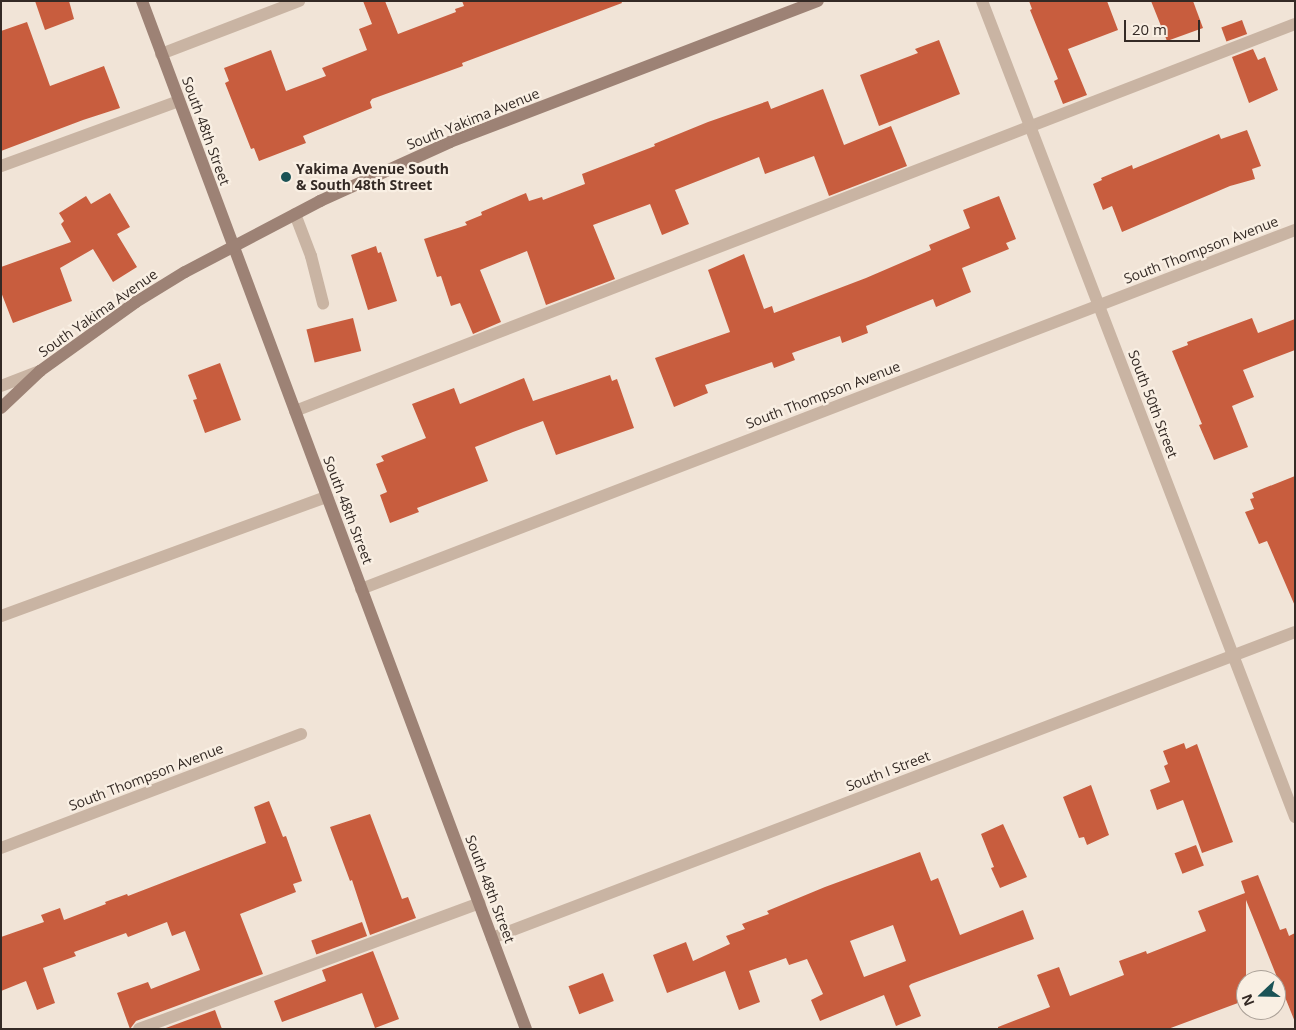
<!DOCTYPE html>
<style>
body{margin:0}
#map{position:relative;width:1296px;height:1030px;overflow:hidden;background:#f1e4d7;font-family:"Open Sans",sans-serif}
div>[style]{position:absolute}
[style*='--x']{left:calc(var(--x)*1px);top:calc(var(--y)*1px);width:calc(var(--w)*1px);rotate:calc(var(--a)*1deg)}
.building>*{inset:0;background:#c85d3e;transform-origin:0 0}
.lane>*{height:12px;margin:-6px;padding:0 6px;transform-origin:6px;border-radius:6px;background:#c9b4a3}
.street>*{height:12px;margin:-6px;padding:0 6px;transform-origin:6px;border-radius:6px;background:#c9b4a3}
.secondary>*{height:12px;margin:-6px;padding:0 6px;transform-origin:6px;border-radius:6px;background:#9d8275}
.dots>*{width:14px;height:14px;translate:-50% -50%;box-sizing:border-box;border:2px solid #f9efe3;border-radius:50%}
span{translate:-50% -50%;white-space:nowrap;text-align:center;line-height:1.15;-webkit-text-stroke:4.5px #f9efe3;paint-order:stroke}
.street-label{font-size:14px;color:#342a25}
.poi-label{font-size:14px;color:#342a25;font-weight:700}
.left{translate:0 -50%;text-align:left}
.frame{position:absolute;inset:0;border:2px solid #342a25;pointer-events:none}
.north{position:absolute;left:1236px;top:970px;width:50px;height:50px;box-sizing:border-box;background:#f9efe3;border:1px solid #aaa097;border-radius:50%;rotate:249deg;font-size:14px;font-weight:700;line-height:20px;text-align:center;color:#342a25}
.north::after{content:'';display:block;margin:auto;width:18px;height:22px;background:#1b5356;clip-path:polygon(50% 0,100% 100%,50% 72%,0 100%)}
.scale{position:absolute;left:1124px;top:20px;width:76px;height:22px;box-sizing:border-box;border:2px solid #342a25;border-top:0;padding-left:6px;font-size:15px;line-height:18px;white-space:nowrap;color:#342a25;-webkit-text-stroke:4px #f9efe3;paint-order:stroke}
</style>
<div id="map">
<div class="building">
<i style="clip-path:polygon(35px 1px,69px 1px,74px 19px,45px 30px)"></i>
<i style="clip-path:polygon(363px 1px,385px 1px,398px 34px,456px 12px,455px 9px,464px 6px,462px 1px,621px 1px,622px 3px,462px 63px,463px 66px,372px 99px,370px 102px,372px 108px,303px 136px,306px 143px,259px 161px,254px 148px,251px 149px,225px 83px,229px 81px,224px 68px,271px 50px,286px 91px,326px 76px,322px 68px,367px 50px,359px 29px,372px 24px)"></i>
<i style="clip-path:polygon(1029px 1px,1107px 1px,1118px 30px,1068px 49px,1087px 95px,1063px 104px,1054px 81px,1058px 79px,1030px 10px,1032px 9px)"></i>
<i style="clip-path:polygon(1151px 1px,1193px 1px,1203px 28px,1167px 41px)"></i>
<i style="left:1242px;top:20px;width:15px;height:22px;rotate:70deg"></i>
<i style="clip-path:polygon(27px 22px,50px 86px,104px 66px,120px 108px,83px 120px,1px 151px,1px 31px)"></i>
<i style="clip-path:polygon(939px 40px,960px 94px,879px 126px,860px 75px,918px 53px,915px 49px)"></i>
<i style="clip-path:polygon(1253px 49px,1258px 60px,1265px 57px,1278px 90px,1249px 103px,1232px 57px)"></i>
<i style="clip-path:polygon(823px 89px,844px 145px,891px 126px,907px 166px,829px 196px,814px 156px,765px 174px,759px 157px,675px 190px,689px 224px,662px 235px,650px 204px,593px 225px,615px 279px,546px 305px,527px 251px,480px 270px,501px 322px,473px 334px,460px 303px,451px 306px,441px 276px,437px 277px,424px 239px,467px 225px,465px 222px,482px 215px,481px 212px,526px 193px,529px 201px,542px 197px,543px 200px,585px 184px,582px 174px,655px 146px,654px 144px,708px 122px,768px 101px,771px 109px)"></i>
<i style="clip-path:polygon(1247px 130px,1261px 166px,1252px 169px,1255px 179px,1230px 186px,1122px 232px,1112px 206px,1103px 210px,1093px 184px,1102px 180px,1101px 178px,1132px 165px,1133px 169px,1219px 134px,1221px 139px)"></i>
<i style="clip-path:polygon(110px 193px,130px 227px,117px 234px,137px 267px,113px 282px,93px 249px,60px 268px,72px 301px,13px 323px,1px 292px,1px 267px,71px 242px,61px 224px,64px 221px,59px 213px,86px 196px,91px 204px)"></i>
<i style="clip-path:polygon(999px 196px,1016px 239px,1006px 243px,1009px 249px,962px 268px,971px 292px,936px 307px,933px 299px,866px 326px,868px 333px,842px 343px,840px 336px,792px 353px,795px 360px,774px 368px,772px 362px,705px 385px,708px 393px,674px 407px,655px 358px,730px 332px,708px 270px,744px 254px,764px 309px,772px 306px,774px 313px,866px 278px,931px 250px,929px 245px,970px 228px,963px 210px)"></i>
<i style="clip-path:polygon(376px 246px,378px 253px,381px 252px,397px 301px,368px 310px,351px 255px)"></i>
<i style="left:353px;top:318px;width:34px;height:48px;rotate:76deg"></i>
<i style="clip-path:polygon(1252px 318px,1258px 333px,1295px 319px,1295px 350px,1243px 370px,1254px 397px,1232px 406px,1248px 447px,1214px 460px,1199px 425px,1202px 424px,1172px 351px,1188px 345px,1187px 342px)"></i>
<i style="clip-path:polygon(220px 363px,241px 420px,205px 433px,193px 400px,197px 399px,188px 375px)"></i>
<i style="clip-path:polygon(610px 375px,612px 381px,617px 379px,634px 428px,556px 455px,543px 421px,513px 432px,475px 447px,488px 481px,417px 508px,419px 512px,390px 523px,380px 495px,387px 492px,376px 464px,384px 461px,381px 456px,426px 438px,412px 404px,454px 388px,460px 404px,524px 378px,533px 401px)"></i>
<i style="clip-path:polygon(1295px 476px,1295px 606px,1267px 541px,1259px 544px,1245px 512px,1254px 509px,1250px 499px,1254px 498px,1252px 493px)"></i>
<i style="clip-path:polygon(1184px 743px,1186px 749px,1197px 744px,1233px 842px,1202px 853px,1183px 800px,1157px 810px,1150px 790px,1170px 782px,1164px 766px,1168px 764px,1163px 751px)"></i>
<i style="clip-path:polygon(1091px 785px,1109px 835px,1087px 845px,1084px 837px,1079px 838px,1063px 797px)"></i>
<i style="clip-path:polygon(269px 801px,283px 837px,286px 836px,302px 881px,293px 884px,296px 892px,240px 914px,263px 974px,136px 1021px,130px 1029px,117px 993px,148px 982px,151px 989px,200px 970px,185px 931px,172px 936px,167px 922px,128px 937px,126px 933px,74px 952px,76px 956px,43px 968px,55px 1003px,37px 1010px,26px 981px,1px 991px,1px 937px,44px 922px,41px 915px,60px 908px,64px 920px,106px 904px,105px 902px,127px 894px,128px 896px,266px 843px,254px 807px)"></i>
<i style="clip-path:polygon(370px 814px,402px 899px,408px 897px,416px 918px,370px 935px,352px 880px,350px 881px,330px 827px)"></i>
<i style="clip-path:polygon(1003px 824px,1027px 877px,1000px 888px,991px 868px,994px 867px,981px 834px)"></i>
<i style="left:1196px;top:845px;width:22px;height:23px;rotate:69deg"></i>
<i style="clip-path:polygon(evenodd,920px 852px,931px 881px,938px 878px,960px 935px,1023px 910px,1034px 939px,911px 984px,909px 986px,921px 1016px,896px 1026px,884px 995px,820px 1021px,811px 1000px,823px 994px,807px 959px,789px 965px,786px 958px,749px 971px,760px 1002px,739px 1010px,725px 971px,667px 993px,653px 955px,686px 942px,693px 961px,730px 944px,726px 936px,745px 929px,742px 924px,769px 914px,767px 911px,825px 887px,920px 852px,893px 925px,906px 961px,864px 977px,850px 941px,893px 925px)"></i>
<i style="clip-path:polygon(1258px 875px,1280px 930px,1286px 928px,1289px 936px,1295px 933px,1295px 1022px,1246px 900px,1246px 1000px,1168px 1029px,998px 1029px,998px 1027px,1050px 1007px,1037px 975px,1059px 967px,1070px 996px,1124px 975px,1119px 961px,1146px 951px,1147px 954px,1206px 931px,1198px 911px,1245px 893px,1241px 881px)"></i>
<i style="left:362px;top:922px;width:15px;height:54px;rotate:70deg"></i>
<i style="clip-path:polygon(373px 951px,399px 1019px,375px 1028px,362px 993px,282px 1022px,274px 1001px,326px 981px,322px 970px)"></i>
<i style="left:603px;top:973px;width:30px;height:37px;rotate:69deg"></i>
<i style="clip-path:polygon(215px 1010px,222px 1029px,163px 1029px)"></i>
</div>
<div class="lane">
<i style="--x:161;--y:54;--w:148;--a:-21"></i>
<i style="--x:1;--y:166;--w:189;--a:-20.1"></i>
<i style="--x:295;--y:214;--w:45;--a:69.1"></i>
<i style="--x:311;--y:256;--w:49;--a:75.7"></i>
<i style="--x:295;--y:411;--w:1072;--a:-21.16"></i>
<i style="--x:1;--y:616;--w:347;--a:-20.1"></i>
<i style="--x:139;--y:1029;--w:363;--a:-20.3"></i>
</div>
<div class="street">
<i style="--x:982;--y:1;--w:874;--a:69.01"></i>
<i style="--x:1;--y:386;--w:42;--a:-21"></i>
<i style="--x:361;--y:589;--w:1001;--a:-21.03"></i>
<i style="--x:1;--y:848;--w:321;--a:-20.8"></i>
<i style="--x:492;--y:938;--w:859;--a:-20.86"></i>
</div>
<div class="secondary">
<i style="--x:142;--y:1;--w:1097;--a:69.52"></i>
<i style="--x:1;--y:408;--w:54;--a:-43.5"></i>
<i style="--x:40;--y:371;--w:118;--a:-35.7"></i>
<i style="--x:136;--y:302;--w:57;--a:-31.5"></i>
<i style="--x:185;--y:272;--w:153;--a:-27.7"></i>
<i style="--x:320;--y:201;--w:143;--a:-24.4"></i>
<i style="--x:450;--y:142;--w:394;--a:-21"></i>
</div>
<div class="dots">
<i style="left:286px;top:177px;background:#1b5356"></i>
</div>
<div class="street-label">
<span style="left:473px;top:119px;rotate:-22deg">South Yakima Avenue</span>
<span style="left:206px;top:131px;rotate:70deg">South 48th Street</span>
<span style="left:1201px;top:250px;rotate:-21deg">South Thompson Avenue</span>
<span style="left:98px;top:313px;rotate:-35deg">South Yakima Avenue</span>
<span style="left:823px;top:395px;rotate:-21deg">South Thompson Avenue</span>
<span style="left:1153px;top:404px;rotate:69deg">South 50th Street</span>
<span style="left:348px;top:510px;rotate:69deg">South 48th Street</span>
<span style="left:888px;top:771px;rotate:-21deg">South I Street</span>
<span style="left:146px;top:777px;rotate:-21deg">South Thompson Avenue</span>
<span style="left:490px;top:889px;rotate:69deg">South 48th Street</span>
</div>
<div class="poi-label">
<span class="left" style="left:296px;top:177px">Yakima Avenue South<br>&amp; South 48th Street</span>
</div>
<div class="frame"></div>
<div class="north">N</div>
<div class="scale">20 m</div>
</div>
